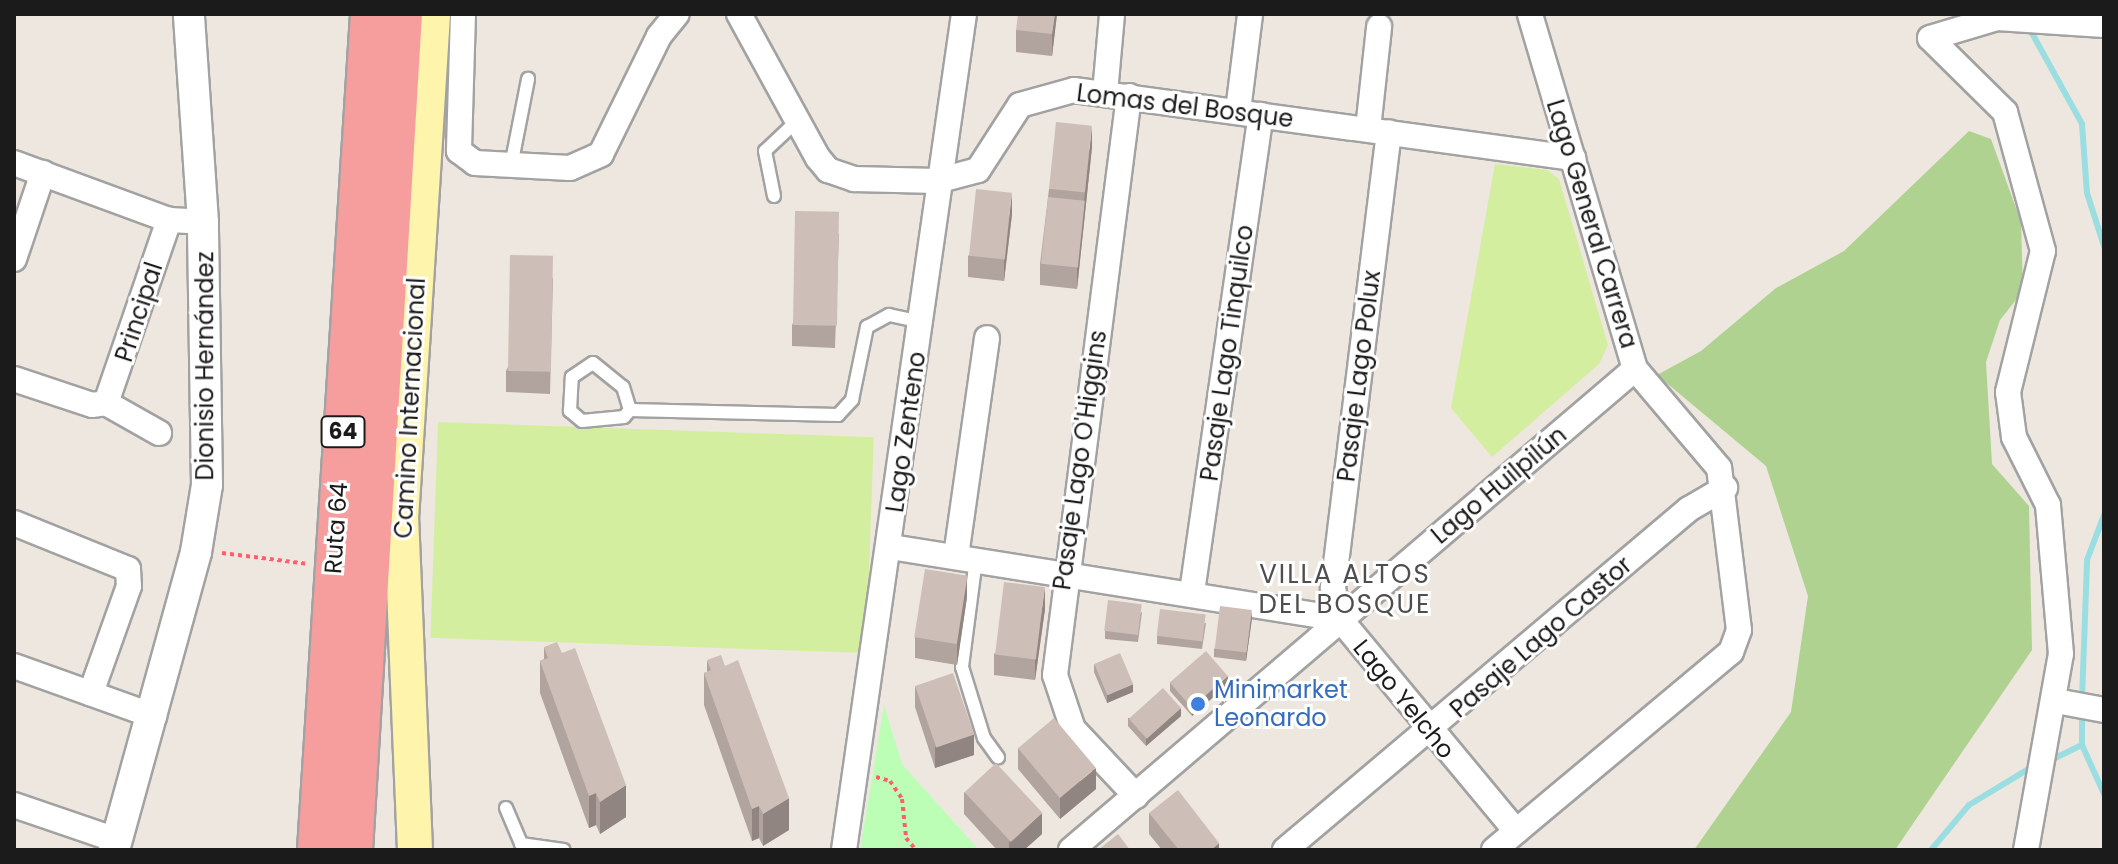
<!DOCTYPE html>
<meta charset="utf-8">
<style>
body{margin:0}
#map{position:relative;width:2118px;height:864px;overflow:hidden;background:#eee7df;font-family:Poppins,sans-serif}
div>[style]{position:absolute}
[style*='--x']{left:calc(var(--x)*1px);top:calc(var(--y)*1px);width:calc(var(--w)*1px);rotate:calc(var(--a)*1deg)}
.grass>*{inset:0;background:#d4ee9f;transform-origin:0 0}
.forest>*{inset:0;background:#afd290}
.park>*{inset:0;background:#bdfeb6}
.stream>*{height:6px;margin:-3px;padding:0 3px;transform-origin:3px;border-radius:3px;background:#9bdee1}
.path>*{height:4px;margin-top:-2px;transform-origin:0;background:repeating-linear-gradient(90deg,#ff5f6c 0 4px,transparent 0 8px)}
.roads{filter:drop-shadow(2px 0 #a2a2a2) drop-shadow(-2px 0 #a2a2a2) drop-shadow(0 2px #a2a2a2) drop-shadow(0 -2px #a2a2a2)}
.service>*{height:12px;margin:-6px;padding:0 6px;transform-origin:6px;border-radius:6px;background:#fff}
.minor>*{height:24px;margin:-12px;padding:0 12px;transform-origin:12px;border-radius:12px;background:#fff}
.tertiary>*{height:30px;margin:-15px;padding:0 15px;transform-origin:15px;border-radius:15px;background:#fff}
.secondary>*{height:34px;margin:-17px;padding:0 17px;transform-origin:17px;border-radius:17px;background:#fff4ac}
.trunk>*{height:40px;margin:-20px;padding:0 20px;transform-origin:20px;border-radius:20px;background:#f69e9d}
.wall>*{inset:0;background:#b1a39e}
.shaded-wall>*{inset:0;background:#908581}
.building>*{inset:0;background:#cebeb8;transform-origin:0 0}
.dots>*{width:22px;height:22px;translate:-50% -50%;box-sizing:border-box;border:4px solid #fff;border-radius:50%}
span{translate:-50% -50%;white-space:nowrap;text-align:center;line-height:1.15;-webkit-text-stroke:6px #fff;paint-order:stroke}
.shield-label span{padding:2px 6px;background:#fff;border:2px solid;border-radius:6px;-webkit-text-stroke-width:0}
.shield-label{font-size:22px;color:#1b1b1b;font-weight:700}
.street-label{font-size:24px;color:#1b1b1b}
.shop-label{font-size:24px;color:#366cbe}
.left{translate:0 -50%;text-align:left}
.neighbourhood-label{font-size:26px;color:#4e4e4e;letter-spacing:2px}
.frame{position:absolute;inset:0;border:16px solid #1b1b1b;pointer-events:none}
</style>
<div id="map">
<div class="grass">
<i style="clip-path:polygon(1495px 164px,1547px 170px,1559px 179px,1608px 345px,1599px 364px,1492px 457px,1451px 408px)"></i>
<i style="left:438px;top:422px;width:436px;height:216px;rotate:2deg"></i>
</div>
<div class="forest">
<i style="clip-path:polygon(1969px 131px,1991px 139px,2021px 222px,2023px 291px,2000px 320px,1986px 362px,1992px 464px,2029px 506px,2032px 650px,1895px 850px,1694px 850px,1791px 712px,1808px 596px,1766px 466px,1657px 375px,1701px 351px,1776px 288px,1844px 251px)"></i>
</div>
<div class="park">
<i style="clip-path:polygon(884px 705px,902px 764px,979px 850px,860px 850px)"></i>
</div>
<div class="stream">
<i style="--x:2028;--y:26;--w:112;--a:61.1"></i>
<i style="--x:2082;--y:124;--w:69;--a:85.9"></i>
<i style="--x:2087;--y:193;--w:56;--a:72.2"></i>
<i style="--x:2082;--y:699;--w:139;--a:-87.9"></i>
<i style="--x:2087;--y:560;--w:48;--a:-69.3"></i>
<i style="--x:2082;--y:710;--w:35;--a:90"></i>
<i style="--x:2082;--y:745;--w:54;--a:65.8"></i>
<i style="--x:2049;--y:761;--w:37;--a:-26"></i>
<i style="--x:1931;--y:850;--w:59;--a:-49.8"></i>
<i style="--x:1969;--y:805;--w:77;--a:-31.2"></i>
</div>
<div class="path">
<i style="--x:222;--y:553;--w:87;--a:7.3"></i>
<i style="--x:876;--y:777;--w:15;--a:16"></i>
<i style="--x:890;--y:781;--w:22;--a:56"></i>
<i style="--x:902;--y:799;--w:39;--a:84"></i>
<i style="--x:906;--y:838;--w:16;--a:50"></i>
</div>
<div class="roads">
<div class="service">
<i style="--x:511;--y:166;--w:89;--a:-78.9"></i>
<i style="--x:774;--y:196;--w:46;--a:-101.3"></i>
<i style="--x:765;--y:151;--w:45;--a:-43.2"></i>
<i style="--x:593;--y:363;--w:38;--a:39"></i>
<i style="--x:623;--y:387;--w:24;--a:73"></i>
<i style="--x:630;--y:410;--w:9;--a:131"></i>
<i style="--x:624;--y:417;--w:42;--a:174.6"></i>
<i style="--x:582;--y:421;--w:16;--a:-140"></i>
<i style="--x:570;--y:411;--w:34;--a:-87"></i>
<i style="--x:572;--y:377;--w:25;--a:-34"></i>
<i style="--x:630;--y:410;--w:208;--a:1.4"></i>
<i style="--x:838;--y:415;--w:21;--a:-47"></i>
<i style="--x:852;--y:400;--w:75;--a:-78.4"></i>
<i style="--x:867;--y:327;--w:25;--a:-29"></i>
<i style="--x:889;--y:315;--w:33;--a:12"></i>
<i style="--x:976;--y:559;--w:109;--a:97.4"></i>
<i style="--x:962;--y:667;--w:74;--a:72.8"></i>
<i style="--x:984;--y:738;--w:24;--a:54"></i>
<i style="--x:506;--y:808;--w:39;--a:67"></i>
<i style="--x:521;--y:844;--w:43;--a:7.9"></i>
</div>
<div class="minor">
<i style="--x:463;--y:14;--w:137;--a:91.7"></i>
<i style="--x:459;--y:151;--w:20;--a:37"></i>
<i style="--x:475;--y:163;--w:95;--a:3"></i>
<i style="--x:570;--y:168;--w:34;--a:-24"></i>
<i style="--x:601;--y:154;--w:131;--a:-63.8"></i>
<i style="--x:659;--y:36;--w:28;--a:-51"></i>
<i style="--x:739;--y:14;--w:164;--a:61.3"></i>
<i style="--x:818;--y:158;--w:16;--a:50"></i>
<i style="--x:828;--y:170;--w:28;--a:19"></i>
<i style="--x:854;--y:179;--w:83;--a:1.4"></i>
<i style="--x:937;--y:181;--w:42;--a:-15"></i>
<i style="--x:978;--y:170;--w:77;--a:-57.1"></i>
<i style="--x:1020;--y:105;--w:56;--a:-15.5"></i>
<i style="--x:1074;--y:90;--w:504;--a:7.76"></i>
<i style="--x:1105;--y:93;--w:79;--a:-84.9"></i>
<i style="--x:1129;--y:96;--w:584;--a:97.28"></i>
<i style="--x:1055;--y:675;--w:57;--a:71.6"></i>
<i style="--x:1073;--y:729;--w:92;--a:46.8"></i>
<i style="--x:1238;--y:111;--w:98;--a:-82.9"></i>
<i style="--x:1368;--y:129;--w:103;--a:-83.8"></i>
<i style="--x:14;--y:163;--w:165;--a:20.2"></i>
<i style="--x:169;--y:220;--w:34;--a:3"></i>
<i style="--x:14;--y:259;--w:91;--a:-71.4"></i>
<i style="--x:14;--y:379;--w:82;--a:18.4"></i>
<i style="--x:92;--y:405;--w:14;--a:-8"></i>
<i style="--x:106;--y:403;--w:61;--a:29.5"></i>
<i style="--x:106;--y:403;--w:194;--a:-71"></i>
<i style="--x:14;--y:523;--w:123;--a:22"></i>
<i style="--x:128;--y:569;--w:17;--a:87"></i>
<i style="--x:129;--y:586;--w:114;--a:109.6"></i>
<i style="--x:891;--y:547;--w:455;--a:9.1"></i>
<i style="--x:1340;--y:619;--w:276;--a:50.3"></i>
<i style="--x:956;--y:556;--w:220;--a:-81.9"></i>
<i style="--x:1192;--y:592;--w:482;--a:-81.8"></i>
<i style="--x:1340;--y:619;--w:32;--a:-103"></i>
<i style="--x:1333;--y:588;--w:459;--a:-83"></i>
<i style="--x:14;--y:666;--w:149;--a:19.7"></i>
<i style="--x:2056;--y:701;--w:49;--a:10.6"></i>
<i style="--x:14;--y:805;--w:108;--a:18.9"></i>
<i style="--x:844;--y:850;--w:845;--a:-81.83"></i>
<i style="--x:1071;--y:850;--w:741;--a:-40.46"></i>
<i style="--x:1285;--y:850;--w:529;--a:-40.17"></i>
<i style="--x:1689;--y:509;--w:42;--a:-30.3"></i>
<i style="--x:1494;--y:850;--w:309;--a:-39.9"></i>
<i style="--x:1731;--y:652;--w:23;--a:-70"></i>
<i style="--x:1739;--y:630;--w:163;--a:-97"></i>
<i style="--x:1719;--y:468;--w:130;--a:-130.3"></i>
<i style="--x:1635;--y:369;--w:370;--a:-106.5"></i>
<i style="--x:2026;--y:850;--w:199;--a:-79.9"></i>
<i style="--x:2061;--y:654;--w:150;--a:-95"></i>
<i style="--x:2048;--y:505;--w:76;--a:-116.6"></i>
<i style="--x:2014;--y:437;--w:45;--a:-97.6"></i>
<i style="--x:2008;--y:392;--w:145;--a:-76.1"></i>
<i style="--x:2043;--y:251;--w:144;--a:-105.3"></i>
<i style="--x:2005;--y:112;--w:105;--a:-135.4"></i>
<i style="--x:1930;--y:38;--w:70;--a:-16.6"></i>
<i style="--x:1997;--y:18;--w:107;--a:3.7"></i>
</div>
<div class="tertiary">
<i style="--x:114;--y:850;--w:309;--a:-74.6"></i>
<i style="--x:196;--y:552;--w:68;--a:-80.7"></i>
<i style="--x:207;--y:485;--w:263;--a:-90.9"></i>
<i style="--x:203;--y:222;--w:208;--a:-93.9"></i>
</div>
<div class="secondary">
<i style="--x:415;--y:850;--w:331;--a:-92.4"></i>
<i style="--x:401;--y:519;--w:506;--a:-86.37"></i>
</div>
<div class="trunk">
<i style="--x:318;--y:850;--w:838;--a:-86.37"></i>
<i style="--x:352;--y:850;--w:837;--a:-86.58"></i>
</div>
</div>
<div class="wall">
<i style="clip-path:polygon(1057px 14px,1052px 56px,1016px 52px,1016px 30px)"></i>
<i style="clip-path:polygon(1092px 147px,1077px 289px,1040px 285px,1040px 264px,1049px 189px)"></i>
<i style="clip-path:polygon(1012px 214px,1004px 281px,968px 277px,968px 256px)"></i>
<i style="clip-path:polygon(839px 233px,835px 348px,792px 346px,792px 325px)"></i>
<i style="clip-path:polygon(553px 277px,550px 394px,506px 392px,506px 371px)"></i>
<i style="clip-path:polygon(967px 597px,957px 665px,915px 658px,915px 637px)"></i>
<i style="clip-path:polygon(1045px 609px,1035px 680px,994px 675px,994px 654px)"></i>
<i style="clip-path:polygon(1142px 612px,1138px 642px,1105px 639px,1105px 631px)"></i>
<i style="clip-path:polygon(1252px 618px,1246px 661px,1214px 657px,1214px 649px)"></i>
<i style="clip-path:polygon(1206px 623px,1202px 649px,1157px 644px,1157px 636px)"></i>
<i style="clip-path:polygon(544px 647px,626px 817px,600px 834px,596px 825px,589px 828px,540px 693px,540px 661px,544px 659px)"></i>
<i style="clip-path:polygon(707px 660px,789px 830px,763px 846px,759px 838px,752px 841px,704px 705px,704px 673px,707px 672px)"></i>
<i style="clip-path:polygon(1094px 664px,1133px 692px,1107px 703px,1094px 672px)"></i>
<i style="clip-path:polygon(1170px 683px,1228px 684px,1192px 716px,1170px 691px)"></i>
<i style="clip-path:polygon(915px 686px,974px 755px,935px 768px,915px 707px)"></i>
<i style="clip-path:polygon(1181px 716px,1146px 746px,1128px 726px,1128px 718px)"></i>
<i style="clip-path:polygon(1018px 748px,1096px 789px,1060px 819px,1018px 769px)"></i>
<i style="clip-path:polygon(964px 792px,1042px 834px,1024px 850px,997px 850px,964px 814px)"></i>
<i style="clip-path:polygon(1149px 813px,1219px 850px,1162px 850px,1149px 834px)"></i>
</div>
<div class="shaded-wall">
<i style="clip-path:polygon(1055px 14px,1057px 14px,1052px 56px,1052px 34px)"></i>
<i style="clip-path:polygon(1092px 126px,1092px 147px,1077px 289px,1077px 268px)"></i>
<i style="clip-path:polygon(1012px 193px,1012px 214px,1004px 281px,1004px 260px)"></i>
<i style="clip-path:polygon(967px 576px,967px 597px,957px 665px,957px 644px)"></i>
<i style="clip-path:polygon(1045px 587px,1045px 609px,1035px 680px,1035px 659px)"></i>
<i style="clip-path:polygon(1252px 610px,1252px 618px,1246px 661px,1246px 653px)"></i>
<i style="clip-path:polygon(1228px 676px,1228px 684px,1192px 716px,1192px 708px)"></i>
<i style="clip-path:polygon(1133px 684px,1133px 692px,1107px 703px,1107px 695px)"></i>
<i style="clip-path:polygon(1181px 708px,1181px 716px,1146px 746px,1146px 738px)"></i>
<i style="clip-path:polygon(974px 734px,974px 755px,935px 768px,935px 747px)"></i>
<i style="clip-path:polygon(1096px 768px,1096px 789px,1060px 819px,1060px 798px)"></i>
<i style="clip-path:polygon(626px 785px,626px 817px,600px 834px,600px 802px)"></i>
<i style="clip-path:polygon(596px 793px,596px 825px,589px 828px,589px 796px)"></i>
<i style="clip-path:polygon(789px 798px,789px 830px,763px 846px,763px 814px)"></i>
<i style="clip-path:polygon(759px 806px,759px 838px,752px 841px,752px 809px)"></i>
<i style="clip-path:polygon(1042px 813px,1042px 834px,1024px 850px,1009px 850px,1009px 842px)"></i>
<i style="clip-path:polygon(1219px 843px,1219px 850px,1211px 850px)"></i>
</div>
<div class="building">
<i style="clip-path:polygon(1018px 14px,1055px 14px,1052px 34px,1016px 30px)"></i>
<i style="left:1056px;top:122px;width:36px;height:67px;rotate:6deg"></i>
<i style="left:976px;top:189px;width:36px;height:67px;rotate:6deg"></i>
<i style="left:1048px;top:197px;width:37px;height:67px;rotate:6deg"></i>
<i style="left:795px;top:211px;width:44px;height:114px;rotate:1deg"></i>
<i style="left:510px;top:255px;width:43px;height:116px;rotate:1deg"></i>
<i style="left:925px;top:569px;width:43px;height:69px;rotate:9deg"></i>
<i style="left:1004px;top:582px;width:41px;height:73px;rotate:7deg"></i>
<i style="left:1108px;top:600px;width:34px;height:31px;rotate:7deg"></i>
<i style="left:1220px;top:606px;width:32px;height:43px;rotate:7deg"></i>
<i style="left:1160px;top:609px;width:46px;height:27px;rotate:7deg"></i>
<i style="clip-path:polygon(557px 642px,562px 653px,575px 648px,626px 785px,600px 802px,596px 793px,589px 796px,540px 661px,548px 658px,544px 647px)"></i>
<i style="left:1206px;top:651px;width:33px;height:48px;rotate:49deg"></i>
<i style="left:1120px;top:653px;width:34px;height:28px;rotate:67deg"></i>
<i style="clip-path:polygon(721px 655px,725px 666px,738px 660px,789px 798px,763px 814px,759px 806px,752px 809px,704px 673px,711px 670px,707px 660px)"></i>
<i style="left:953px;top:673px;width:65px;height:40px;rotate:71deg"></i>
<i style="left:1163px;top:688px;width:27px;height:46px;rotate:48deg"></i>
<i style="left:1054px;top:718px;width:65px;height:47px;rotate:50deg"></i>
<i style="left:996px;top:763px;width:68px;height:43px;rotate:47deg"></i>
<i style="clip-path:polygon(1178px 790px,1219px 843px,1211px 850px,1179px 850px,1149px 813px)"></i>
<i style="clip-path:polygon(1118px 834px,1130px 850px,1098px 850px)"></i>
</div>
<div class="dots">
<i style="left:1198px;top:704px;background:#3f7fe0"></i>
</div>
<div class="shield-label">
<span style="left:343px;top:432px">64</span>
</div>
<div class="street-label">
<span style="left:1185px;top:106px;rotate:7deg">Lomas del Bosque</span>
<span style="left:1592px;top:224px;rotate:73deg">Lago General Carrera</span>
<span style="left:139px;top:312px;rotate:-72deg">Principal</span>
<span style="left:1227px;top:353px;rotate:-82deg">Pasaje Lago Tinquilco</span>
<span style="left:205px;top:366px;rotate:-90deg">Dionisio Hernández</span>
<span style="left:1359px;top:376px;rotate:-83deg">Pasaje Lago Polux</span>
<span style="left:410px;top:408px;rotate:-87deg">Camino Internacional</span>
<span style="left:906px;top:432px;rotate:-82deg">Lago Zenteno</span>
<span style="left:1080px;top:460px;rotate:-82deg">Pasaje Lago O'Higgins</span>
<span style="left:1499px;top:485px;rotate:-40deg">Lago Huilpilún</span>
<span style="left:336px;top:528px;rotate:-86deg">Ruta 64</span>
<span style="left:1541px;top:637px;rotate:-41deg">Pasaje Lago Castor</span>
<span style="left:1404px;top:699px;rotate:51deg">Lago Yelcho</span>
</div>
<div class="shop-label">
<span class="left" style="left:1214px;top:704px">Minimarket<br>Leonardo</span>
</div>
<div class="neighbourhood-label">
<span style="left:1345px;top:590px">VILLA ALTOS<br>DEL BOSQUE</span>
</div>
<div class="frame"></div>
</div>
